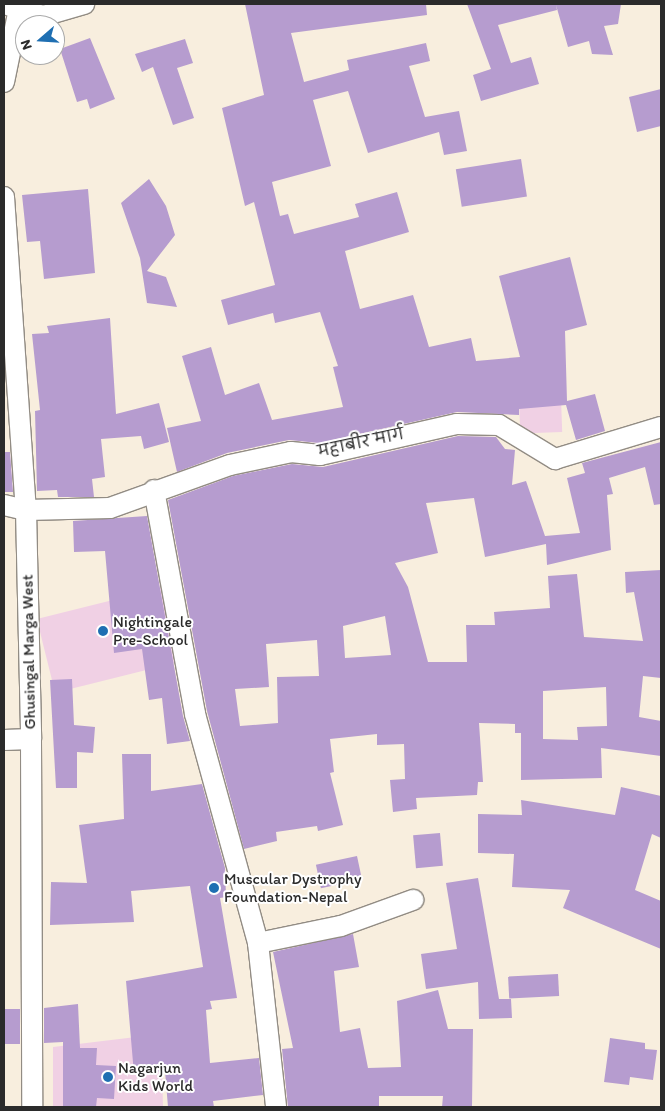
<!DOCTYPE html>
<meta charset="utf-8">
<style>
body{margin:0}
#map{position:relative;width:665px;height:1111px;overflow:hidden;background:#f8eede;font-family:Itim,"Playpen Sans Deva",sans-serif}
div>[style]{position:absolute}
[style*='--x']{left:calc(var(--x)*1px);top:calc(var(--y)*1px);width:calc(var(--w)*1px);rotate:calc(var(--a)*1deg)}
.built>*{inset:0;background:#f0d0e4;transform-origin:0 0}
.building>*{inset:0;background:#b69ccf;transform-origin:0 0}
.roads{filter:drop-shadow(1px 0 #928c84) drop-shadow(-1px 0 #928c84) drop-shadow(0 1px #928c84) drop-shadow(0 -1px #928c84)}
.street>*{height:20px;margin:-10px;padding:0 10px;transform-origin:10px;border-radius:10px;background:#fff}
.dots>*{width:14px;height:14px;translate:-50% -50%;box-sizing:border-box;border:2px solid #fff;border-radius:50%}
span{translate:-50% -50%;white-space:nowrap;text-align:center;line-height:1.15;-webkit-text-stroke:4px #fff;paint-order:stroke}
.street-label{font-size:16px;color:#2b2b2b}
.poi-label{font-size:16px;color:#2b2b2b}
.left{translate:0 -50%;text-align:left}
.frame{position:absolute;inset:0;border:5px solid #2b2b2b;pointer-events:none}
.north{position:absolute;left:15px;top:15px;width:50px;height:50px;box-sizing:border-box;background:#fff;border:1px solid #aaa;border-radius:50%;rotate:251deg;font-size:14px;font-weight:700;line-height:20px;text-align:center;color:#2b2b2b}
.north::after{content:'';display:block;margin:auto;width:18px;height:22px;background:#1f6fb2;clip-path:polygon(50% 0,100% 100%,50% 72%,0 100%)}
</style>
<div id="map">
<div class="built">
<i style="left:560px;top:369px;width:63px;height:42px;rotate:88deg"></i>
<i style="left:161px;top:588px;width:76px;height:128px;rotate:76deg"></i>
<i style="clip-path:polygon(161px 1034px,163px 1107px,53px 1107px,53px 1047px)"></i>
</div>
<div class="building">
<i style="clip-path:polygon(245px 4px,426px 4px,427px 15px,291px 33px,304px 82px,349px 70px,347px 60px,426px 43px,430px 61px,409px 66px,425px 117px,459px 111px,467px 151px,444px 155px,439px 132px,368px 153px,348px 91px,313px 100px,331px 166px,272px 182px,280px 216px,288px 214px,294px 234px,359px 217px,355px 204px,397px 192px,409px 232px,345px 251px,360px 309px,413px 295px,429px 347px,471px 338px,476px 361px,520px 357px,499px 276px,570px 257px,587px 325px,565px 331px,567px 401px,595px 394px,605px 431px,576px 440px,566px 405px,519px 409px,519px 415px,457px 412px,319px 443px,289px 440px,227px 453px,177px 472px,167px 428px,201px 421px,182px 356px,211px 347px,225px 395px,259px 383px,272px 420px,343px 407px,333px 367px,338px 366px,320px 312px,275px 323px,273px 313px,228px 325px,221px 300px,275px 285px,254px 202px,245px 206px,222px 108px,264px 95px)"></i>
<i style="clip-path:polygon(467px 4px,621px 4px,618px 24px,604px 26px,613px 55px,592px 54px,589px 41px,568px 47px,556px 5px,557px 10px,498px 25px,511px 63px,531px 57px,539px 84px,481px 101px,473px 75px,491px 69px)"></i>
<i style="clip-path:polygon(90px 38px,115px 99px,90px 109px,87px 99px,77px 102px,60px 49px)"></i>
<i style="clip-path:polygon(185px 39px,193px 63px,177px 68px,194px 118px,173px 125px,153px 67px,142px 72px,135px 54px)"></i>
<i style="clip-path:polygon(661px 89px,661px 126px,637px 132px,629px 97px)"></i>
<i style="left:521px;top:159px;width:38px;height:66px;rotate:81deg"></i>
<i style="clip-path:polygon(149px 179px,166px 206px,175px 235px,147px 271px,166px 277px,177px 307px,147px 303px,140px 258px,121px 203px)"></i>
<i style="clip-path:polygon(88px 189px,95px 273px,44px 279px,40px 241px,27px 242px,22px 195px)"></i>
<i style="clip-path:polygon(110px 318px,116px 414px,159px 403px,169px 442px,144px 449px,141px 436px,101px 439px,105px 477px,92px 479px,94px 497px,58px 497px,57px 490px,37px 491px,35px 411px,40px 410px,32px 334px,49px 333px,47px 326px)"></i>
<i style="clip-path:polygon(evenodd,458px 436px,496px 437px,505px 449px,515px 450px,512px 485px,526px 481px,545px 536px,580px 533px,567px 478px,585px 473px,582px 463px,661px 442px,661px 504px,654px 505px,645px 467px,609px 478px,613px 494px,607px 495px,611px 550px,547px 565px,546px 544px,485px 557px,474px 498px,426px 503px,438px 553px,395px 563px,408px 587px,428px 662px,467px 662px,466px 625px,495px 625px,494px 612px,550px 608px,548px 576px,577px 574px,584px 637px,643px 641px,634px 592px,626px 593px,625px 572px,661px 570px,661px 678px,643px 676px,639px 717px,661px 721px,661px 756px,601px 748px,602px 778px,521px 780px,521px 733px,515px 733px,515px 724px,479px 723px,483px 782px,478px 782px,477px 795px,416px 798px,417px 809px,393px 812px,390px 780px,405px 779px,404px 744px,377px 745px,377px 734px,330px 739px,334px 772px,330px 773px,343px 825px,318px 831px,317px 826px,276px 832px,277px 841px,244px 849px,207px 711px,168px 500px,233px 476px,292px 464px,323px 467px,458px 436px,385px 616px,391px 655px,345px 658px,343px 626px,385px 616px,458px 436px,317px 640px,319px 676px,277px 677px,278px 723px,240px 726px,235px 689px,269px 687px,266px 644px,317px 640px,458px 436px,606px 687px,607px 726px,577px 727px,578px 740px,543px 739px,543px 691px,606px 687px)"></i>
<i style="clip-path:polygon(4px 452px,10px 452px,13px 492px,4px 492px)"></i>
<i style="clip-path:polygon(147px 516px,183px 716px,190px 741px,167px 744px,162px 698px,149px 700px,142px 649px,114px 653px,105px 551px,74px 552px,73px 521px)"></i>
<i style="clip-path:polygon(72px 679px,74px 725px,95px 727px,93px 753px,77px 752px,77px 788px,56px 788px,50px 680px)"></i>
<i style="clip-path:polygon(122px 754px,151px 754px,151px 791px,202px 784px,225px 868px,226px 897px,220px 898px,237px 998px,210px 1001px,212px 1009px,206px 1010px,210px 1063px,259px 1058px,263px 1095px,213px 1101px,214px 1107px,168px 1107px,165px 1071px,134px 1074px,126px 981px,203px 967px,190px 886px,131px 891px,134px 922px,50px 925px,51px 882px,87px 883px,79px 825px,124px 819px)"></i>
<i style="clip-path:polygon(621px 787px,661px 796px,661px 838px,652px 834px,635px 890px,661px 901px,661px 949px,563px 908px,570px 890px,512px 887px,514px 854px,478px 853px,478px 814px,522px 815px,521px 800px,615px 815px)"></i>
<i style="left:440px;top:833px;width:33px;height:27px;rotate:85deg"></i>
<i style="left:357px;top:856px;width:24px;height:42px;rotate:78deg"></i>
<i style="clip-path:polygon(478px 878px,499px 999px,511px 999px,512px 1018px,479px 1019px,478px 982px,426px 989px,421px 954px,457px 949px,446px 883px)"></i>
<i style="clip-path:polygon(353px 934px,359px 967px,334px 971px,340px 1032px,360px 1028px,368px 1068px,401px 1067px,397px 1001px,438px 990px,448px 1029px,473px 1029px,472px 1107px,442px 1107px,443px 1096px,379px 1096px,379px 1107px,288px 1107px,282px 1049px,293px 1048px,273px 952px)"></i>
<i style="left:558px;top:974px;width:22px;height:50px;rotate:87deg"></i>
<i style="clip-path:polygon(78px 1004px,80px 1048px,97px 1048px,96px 1065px,116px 1066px,114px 1099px,97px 1098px,96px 1107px,63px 1107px,63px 1042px,44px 1043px,44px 1008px)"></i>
<i style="left:20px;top:1009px;width:35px;height:16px;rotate:90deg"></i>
<i style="clip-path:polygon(610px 1038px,645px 1043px,645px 1049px,657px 1050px,653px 1080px,630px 1077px,629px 1085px,604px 1082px)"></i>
</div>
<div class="roads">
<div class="street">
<i style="--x:4;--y:4;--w:41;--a:17.1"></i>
<i style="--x:43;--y:16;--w:43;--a:-16.3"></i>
<i style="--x:4;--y:82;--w:80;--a:-78.4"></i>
<i style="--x:4;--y:197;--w:314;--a:86"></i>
<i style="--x:26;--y:510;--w:229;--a:88.7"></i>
<i style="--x:31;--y:739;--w:368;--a:89.8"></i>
<i style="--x:154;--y:490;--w:228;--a:79.6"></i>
<i style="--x:195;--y:714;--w:238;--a:74.6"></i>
<i style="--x:258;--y:943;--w:165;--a:83.7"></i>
<i style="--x:4;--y:505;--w:23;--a:13"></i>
<i style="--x:26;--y:510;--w:84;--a:-1.4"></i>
<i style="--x:110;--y:508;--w:127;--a:-19.7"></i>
<i style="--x:230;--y:465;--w:62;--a:-12"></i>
<i style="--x:291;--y:452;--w:29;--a:6"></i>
<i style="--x:320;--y:455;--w:140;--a:-12.8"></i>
<i style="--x:457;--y:424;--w:42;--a:1.4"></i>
<i style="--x:499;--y:425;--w:66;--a:31.3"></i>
<i style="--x:555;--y:459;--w:111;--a:-16.8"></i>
<i style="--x:4;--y:740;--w:27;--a:-2"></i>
<i style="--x:258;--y:943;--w:85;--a:-11.6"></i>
<i style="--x:341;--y:926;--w:77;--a:-19.9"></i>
</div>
</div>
<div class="dots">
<i style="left:103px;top:631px;background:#1f6fb2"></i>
<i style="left:214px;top:888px;background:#1f6fb2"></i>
<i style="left:108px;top:1077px;background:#1f6fb2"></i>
</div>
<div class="street-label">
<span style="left:361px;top:443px;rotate:-12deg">महाबीर मार्ग</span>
<span style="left:29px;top:652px;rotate:-91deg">Ghusingal Marga West</span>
</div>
<div class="poi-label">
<span class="left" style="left:113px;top:631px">Nightingale<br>Pre-School</span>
<span class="left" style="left:224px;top:888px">Muscular Dystrophy<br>Foundation-Nepal</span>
<span class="left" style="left:118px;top:1077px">Nagarjun<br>Kids World</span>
</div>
<div class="frame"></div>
<div class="north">N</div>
</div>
